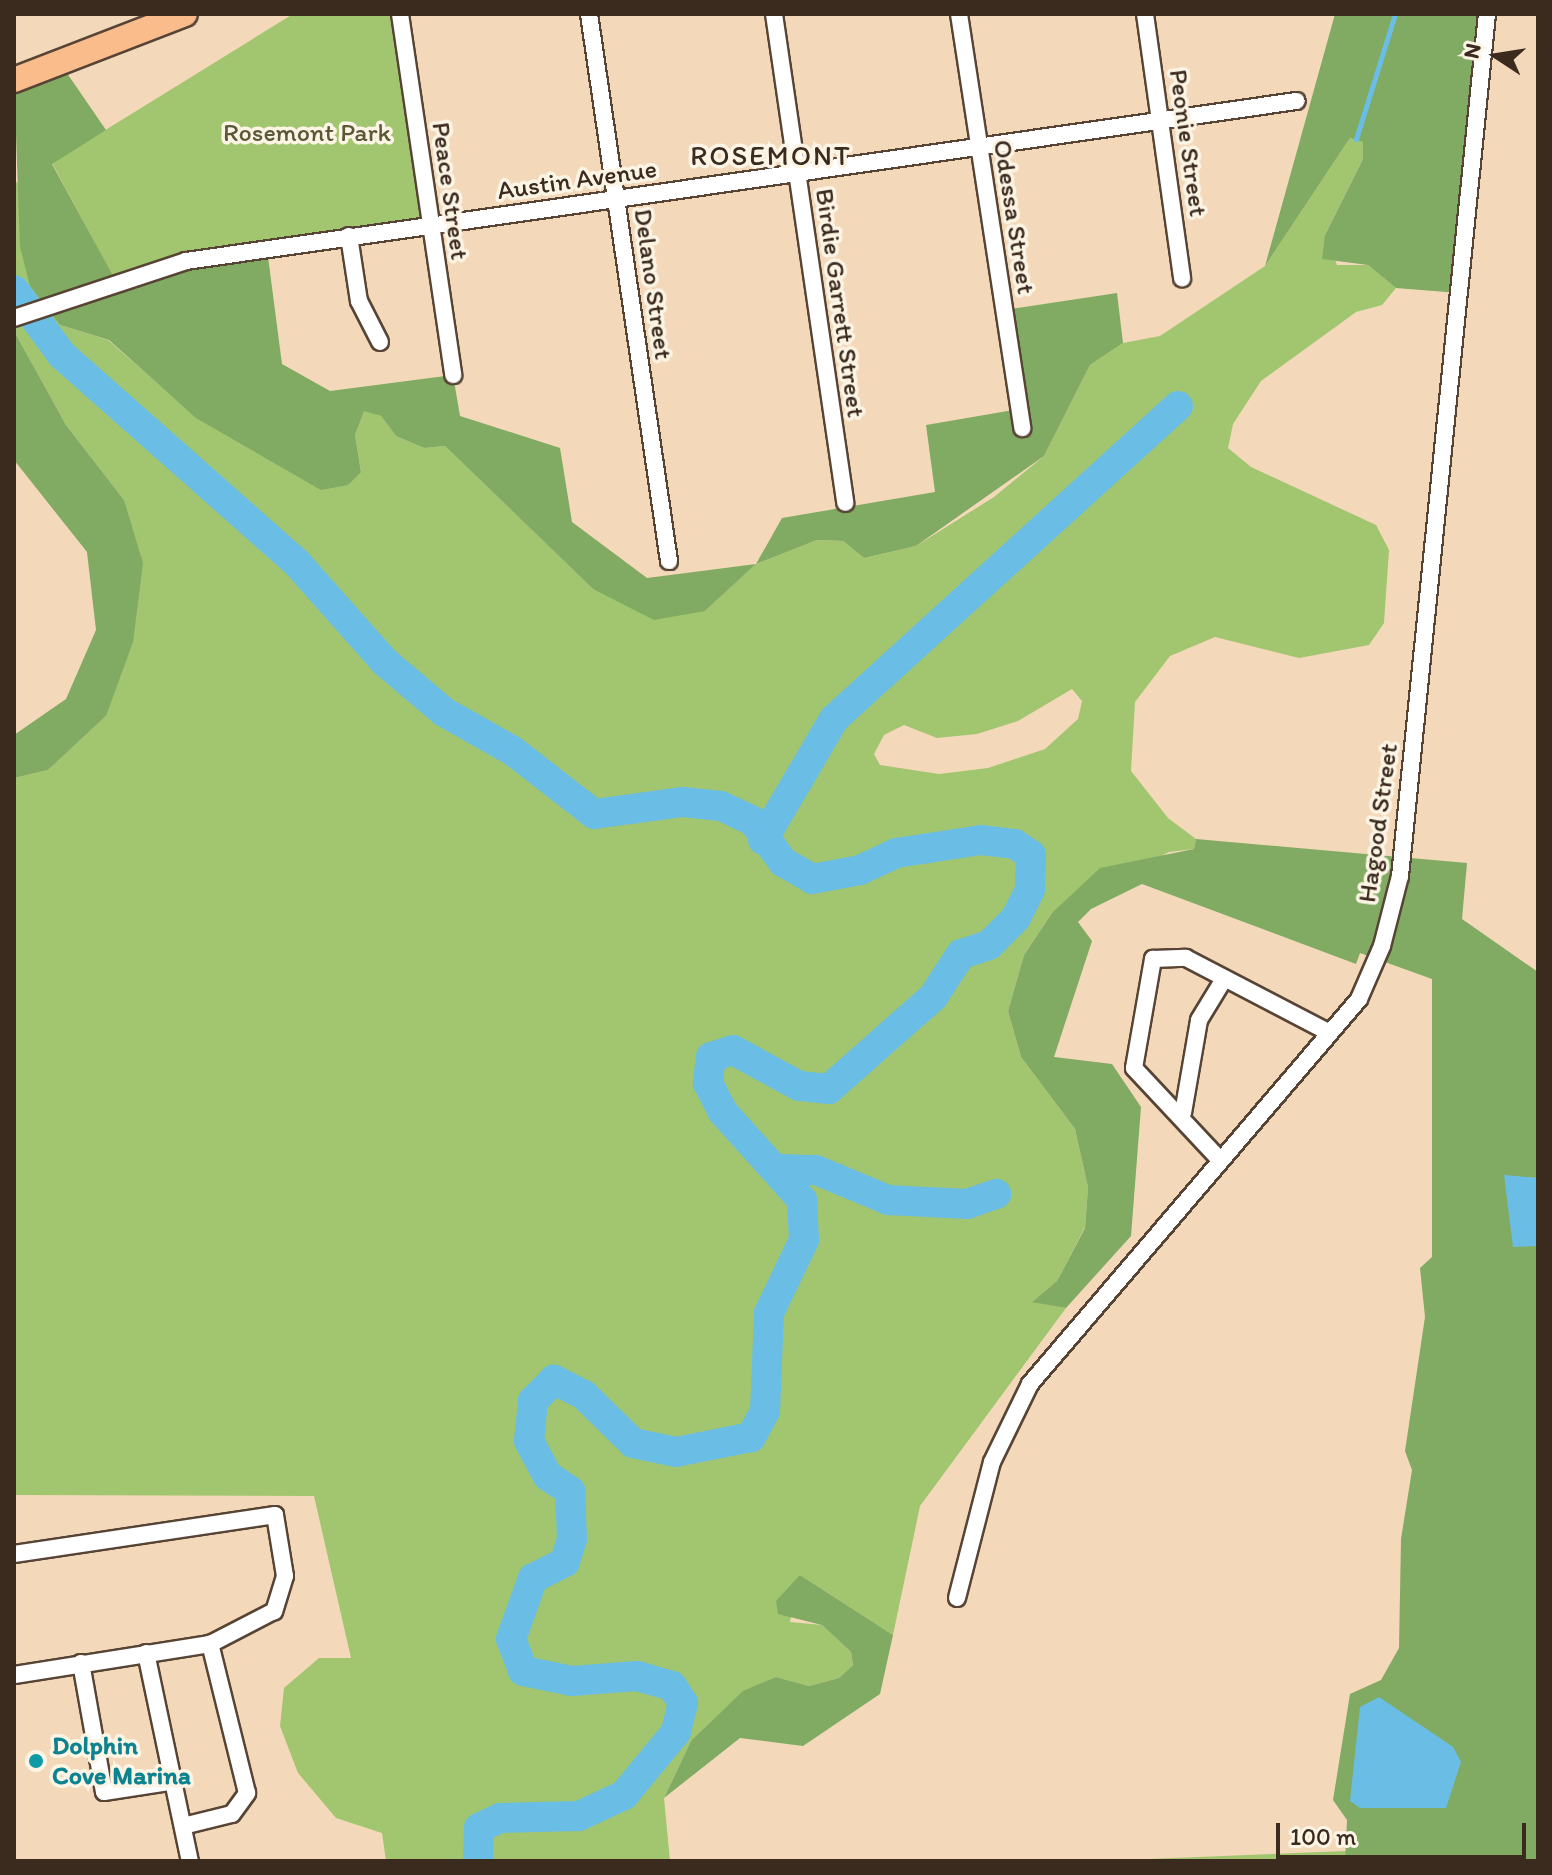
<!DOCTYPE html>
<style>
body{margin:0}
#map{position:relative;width:1552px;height:1875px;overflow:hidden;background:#f3d9ba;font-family:Itim,sans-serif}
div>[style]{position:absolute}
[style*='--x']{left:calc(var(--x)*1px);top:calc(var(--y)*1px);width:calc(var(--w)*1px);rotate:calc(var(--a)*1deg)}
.green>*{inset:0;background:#a2c56f}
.forest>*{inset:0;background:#81aa62}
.water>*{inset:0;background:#6abee6}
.stream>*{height:5px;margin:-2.5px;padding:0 2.5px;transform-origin:2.5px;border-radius:2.5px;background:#6abee6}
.river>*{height:30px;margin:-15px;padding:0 15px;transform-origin:15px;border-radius:15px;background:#6abee6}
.roads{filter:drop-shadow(2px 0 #574435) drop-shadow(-2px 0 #574435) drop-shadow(0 2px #574435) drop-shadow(0 -2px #574435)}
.minor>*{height:16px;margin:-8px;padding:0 8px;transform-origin:8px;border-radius:8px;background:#fff}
.highway>*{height:24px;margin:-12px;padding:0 12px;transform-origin:12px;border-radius:12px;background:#fabc8b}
.dots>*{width:22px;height:22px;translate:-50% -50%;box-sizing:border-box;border:4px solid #fcf5e5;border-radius:50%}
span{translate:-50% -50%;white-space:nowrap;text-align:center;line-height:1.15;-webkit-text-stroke:7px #fcf5e5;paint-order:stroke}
.park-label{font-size:26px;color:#5a5836}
.street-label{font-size:26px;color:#3b2a1e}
.culture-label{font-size:26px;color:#0d838f;font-weight:700}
.left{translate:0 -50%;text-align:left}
.neighbourhood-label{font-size:28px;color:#3b2a1e;letter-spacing:2px}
.frame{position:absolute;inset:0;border:16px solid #3b2a1e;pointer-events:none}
.north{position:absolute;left:1456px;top:16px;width:80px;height:80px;-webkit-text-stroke:6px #fcf5e5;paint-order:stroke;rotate:282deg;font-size:22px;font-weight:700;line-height:32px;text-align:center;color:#3b2a1e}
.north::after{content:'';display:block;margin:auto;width:28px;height:36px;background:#3b2a1e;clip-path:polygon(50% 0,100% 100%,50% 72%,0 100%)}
.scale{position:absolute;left:1276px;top:1823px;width:250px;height:36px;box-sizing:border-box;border:4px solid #3b2a1e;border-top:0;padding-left:10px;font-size:24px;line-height:28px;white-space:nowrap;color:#3b2a1e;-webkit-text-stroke:6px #fcf5e5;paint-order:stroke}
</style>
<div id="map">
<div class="green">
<i style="clip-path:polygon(293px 14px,400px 14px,431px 224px,117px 284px,52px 163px)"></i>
<i style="clip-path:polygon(evenodd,1350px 138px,1363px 142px,1363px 159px,1325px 235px,1337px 265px,1368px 265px,1396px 288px,1382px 305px,1356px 312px,1261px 381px,1233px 424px,1228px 448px,1251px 467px,1376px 525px,1389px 550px,1384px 623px,1369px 645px,1299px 658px,1215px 637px,1170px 656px,1135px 702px,1131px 771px,1168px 818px,1196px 839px,1194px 849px,1169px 852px,1052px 913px,1024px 955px,1008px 1011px,1021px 1057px,1075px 1129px,1088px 1187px,1085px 1227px,1057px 1281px,1033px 1301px,1066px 1308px,920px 1506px,893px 1635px,800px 1575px,790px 1622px,822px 1625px,851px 1652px,853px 1665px,839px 1678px,809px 1686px,776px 1677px,691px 1741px,664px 1798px,670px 1861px,386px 1861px,382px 1833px,336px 1818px,298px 1773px,280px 1726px,284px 1688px,319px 1658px,351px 1658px,314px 1496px,14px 1495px,14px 778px,48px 770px,106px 716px,124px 500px,66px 425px,14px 331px,14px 180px,20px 185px,20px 247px,60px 325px,108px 340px,197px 418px,361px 472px,355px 435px,364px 410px,381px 416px,396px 436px,424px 448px,445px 446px,593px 589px,705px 611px,756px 564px,817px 540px,843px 541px,864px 558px,916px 546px,994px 497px,1044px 456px,1090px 365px,1123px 343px,1160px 336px,1265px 266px,1350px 138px,1072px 689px,1082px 701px,1078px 719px,1045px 749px,988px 768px,939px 774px,880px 765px,874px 754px,884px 735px,904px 725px,937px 738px,977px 734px,1018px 721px,1072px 689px)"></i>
<i style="clip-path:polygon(1346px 1851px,1345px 1861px,1100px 1861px)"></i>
</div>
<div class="forest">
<i style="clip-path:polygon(1335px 14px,1487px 14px,1459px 293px,1396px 288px,1368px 265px,1322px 259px,1325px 235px,1363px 159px,1363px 142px,1350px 138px,1265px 266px)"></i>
<i style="clip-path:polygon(60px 63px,106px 130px,52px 164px,117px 283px,267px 249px,282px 364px,330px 391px,453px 375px,460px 416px,560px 448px,572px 522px,647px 578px,756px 564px,782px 518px,935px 492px,926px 425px,1019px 409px,1004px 310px,1117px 293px,1123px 343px,1090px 365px,1044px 456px,916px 546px,864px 558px,843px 541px,817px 540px,756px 564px,705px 611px,654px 620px,593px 589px,445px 446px,424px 448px,396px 436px,381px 416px,364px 411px,355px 435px,361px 472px,348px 485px,321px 490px,196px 418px,109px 340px,60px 325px,30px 286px,20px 247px,14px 80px)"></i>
<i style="clip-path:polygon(14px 331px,66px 425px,124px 500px,143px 563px,133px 642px,106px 716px,48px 770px,14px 778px,14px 735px,66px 699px,96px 630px,87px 552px,14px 460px)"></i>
<i style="clip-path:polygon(1196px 839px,1467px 863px,1462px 919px,1538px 972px,1538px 1178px,1505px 1176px,1507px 1194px,1538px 1246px,1538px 1861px,1345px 1861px,1347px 1820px,1333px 1800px,1350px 1694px,1381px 1680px,1399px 1648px,1401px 1539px,1412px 1470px,1405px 1451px,1425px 1317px,1420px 1268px,1432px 1257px,1432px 979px,1360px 953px,1356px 964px,1142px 884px,1091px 909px,1078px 922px,1092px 941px,1054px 1057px,1112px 1064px,1141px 1107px,1131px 1236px,1066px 1308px,1032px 1302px,1057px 1281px,1085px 1228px,1088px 1187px,1075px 1129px,1021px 1057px,1008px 1011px,1024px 955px,1052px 913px,1100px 868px,1194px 849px)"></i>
<i style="clip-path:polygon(800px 1575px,893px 1635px,880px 1694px,803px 1746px,740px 1738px,664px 1798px,691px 1741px,743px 1691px,776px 1677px,809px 1686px,839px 1678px,853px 1665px,851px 1652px,822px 1625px,778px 1614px,776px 1601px)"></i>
</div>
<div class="water">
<i style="clip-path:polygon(1504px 1175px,1538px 1178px,1538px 1246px,1513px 1247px)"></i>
<i style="clip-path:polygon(1379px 1697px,1453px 1747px,1461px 1762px,1446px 1808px,1360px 1808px,1350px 1801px,1360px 1707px)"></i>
</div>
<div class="stream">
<i style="--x:1356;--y:139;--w:131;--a:-72.7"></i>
<i style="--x:20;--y:319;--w:175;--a:45.2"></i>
<i style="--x:143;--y:443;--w:339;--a:40.9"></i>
</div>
<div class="river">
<i style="--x:14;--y:290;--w:81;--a:53.6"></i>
<i style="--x:62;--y:355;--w:314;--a:41.5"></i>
<i style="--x:297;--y:563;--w:132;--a:48.4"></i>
<i style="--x:385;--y:662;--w:77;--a:40.3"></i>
<i style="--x:444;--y:712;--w:79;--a:29.5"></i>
<i style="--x:513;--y:751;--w:103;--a:37.9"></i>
<i style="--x:594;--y:814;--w:90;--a:-7.7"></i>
<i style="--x:683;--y:802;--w:38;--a:6"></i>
<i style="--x:721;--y:806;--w:35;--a:25"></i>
<i style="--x:753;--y:821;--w:51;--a:53.8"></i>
<i style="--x:783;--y:862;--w:34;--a:30"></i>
<i style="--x:812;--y:879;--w:49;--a:-10.6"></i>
<i style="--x:860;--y:870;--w:40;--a:-25"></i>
<i style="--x:896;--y:853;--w:86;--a:-8.7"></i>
<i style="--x:981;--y:840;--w:34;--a:7"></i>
<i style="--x:1015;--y:844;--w:19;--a:35"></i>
<i style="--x:1031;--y:855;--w:35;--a:92"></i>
<i style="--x:1030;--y:890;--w:31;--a:117"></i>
<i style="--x:1016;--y:918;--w:38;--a:135"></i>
<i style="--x:989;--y:945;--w:29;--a:162"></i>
<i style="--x:961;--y:954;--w:51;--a:123.1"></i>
<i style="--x:933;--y:997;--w:139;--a:138.5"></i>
<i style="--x:829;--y:1089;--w:30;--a:-174"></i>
<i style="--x:799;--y:1086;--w:75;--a:-151.4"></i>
<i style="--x:733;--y:1050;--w:23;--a:162"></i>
<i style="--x:711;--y:1057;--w:26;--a:97"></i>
<i style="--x:708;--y:1083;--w:31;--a:63"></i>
<i style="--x:722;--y:1111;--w:120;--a:48"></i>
<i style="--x:802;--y:1200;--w:40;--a:87.1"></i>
<i style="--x:804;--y:1240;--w:81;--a:115.6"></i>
<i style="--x:769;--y:1313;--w:98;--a:92.3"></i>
<i style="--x:765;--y:1411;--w:30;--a:118"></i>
<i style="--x:751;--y:1437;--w:76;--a:168.7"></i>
<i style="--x:676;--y:1452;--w:44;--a:-168.2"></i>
<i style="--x:633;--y:1443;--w:69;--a:-135.6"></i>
<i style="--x:584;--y:1395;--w:34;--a:-153"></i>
<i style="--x:554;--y:1380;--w:30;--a:135"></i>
<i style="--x:533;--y:1401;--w:40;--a:95.7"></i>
<i style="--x:529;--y:1441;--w:40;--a:62"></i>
<i style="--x:548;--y:1476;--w:27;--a:34"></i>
<i style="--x:570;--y:1491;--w:48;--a:87.6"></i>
<i style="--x:572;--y:1539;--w:24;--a:107"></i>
<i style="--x:565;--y:1562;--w:36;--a:153"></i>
<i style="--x:533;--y:1578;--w:65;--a:109.8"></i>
<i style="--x:511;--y:1639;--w:34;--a:69"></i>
<i style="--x:523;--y:1671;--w:50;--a:11.5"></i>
<i style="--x:572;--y:1681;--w:65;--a:-4.4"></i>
<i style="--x:637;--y:1676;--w:36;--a:16"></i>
<i style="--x:672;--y:1686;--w:20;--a:57"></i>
<i style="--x:683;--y:1703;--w:30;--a:104"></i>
<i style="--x:676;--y:1732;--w:82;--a:129.5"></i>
<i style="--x:624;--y:1795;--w:50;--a:155"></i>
<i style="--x:579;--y:1816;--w:79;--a:178.5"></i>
<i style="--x:500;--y:1818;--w:23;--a:155"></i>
<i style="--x:479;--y:1828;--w:33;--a:92"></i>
<i style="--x:763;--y:840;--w:140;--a:-59.6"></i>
<i style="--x:834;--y:719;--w:465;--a:-42.3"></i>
<i style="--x:782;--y:1169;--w:34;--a:2"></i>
<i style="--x:816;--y:1170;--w:78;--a:22.6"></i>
<i style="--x:888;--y:1200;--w:79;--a:2.9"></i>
<i style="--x:967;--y:1204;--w:31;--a:-19"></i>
</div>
<div class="roads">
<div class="minor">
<i style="--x:400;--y:14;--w:365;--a:81.6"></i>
<i style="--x:589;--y:14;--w:553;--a:81.68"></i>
<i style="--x:774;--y:14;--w:494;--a:81.7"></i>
<i style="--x:959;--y:14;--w:419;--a:81.3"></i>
<i style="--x:1145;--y:14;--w:267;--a:82"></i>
<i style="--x:349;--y:236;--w:66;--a:81.3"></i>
<i style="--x:359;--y:301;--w:46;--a:62.9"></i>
<i style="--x:14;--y:318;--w:181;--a:-18.3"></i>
<i style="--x:186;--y:261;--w:1122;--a:-8.2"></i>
<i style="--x:1183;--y:1113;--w:94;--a:-80.2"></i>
<i style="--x:1199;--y:1020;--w:48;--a:-58.6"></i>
<i style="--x:1220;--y:1160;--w:126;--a:-133.1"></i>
<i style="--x:1134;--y:1068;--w:111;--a:-80.1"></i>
<i style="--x:1153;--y:959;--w:33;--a:-2"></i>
<i style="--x:1186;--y:958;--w:162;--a:27.5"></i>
<i style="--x:14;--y:1554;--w:264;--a:-8.5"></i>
<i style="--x:275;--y:1515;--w:62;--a:80.7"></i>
<i style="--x:285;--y:1576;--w:37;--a:107"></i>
<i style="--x:274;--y:1611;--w:72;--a:152.7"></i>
<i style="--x:210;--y:1644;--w:198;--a:171"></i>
<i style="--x:957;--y:1598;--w:140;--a:-75.6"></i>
<i style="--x:992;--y:1462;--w:87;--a:-64"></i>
<i style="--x:1030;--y:1384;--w:506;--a:-49.48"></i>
<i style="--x:1359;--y:999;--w:58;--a:-66.5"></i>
<i style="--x:1382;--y:946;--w:72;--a:-75.6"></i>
<i style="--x:1400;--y:876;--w:866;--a:-84.24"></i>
<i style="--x:146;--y:1653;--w:213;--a:78.1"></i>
<i style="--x:81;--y:1663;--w:131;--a:79.9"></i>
<i style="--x:104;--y:1792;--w:72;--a:-8.8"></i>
<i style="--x:183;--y:1826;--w:50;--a:-13.8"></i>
<i style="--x:232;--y:1814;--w:26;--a:-54"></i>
<i style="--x:247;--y:1793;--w:154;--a:-103.9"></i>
</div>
<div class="highway">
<i style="--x:14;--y:80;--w:183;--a:-21.1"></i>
</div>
</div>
<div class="dots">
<i style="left:36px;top:1761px;background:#0f9aa8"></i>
</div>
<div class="park-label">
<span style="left:307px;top:133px">Rosemont Park</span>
</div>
<div class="street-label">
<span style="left:1188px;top:143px;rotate:82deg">Peonie Street</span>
<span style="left:577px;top:180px;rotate:-8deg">Austin Avenue</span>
<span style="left:450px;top:191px;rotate:82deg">Peace Street</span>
<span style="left:1014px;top:217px;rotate:81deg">Odessa Street</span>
<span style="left:653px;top:284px;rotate:82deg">Delano Street</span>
<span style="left:840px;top:303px;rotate:82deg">Birdie Garrett Street</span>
<span style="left:1378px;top:823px;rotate:-82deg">Hagood Street</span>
</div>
<div class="culture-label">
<span class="left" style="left:52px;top:1761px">Dolphin<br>Cove Marina</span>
</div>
<div class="neighbourhood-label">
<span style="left:771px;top:155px">ROSEMONT</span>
</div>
<div class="frame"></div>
<div class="north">N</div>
<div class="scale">100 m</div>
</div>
